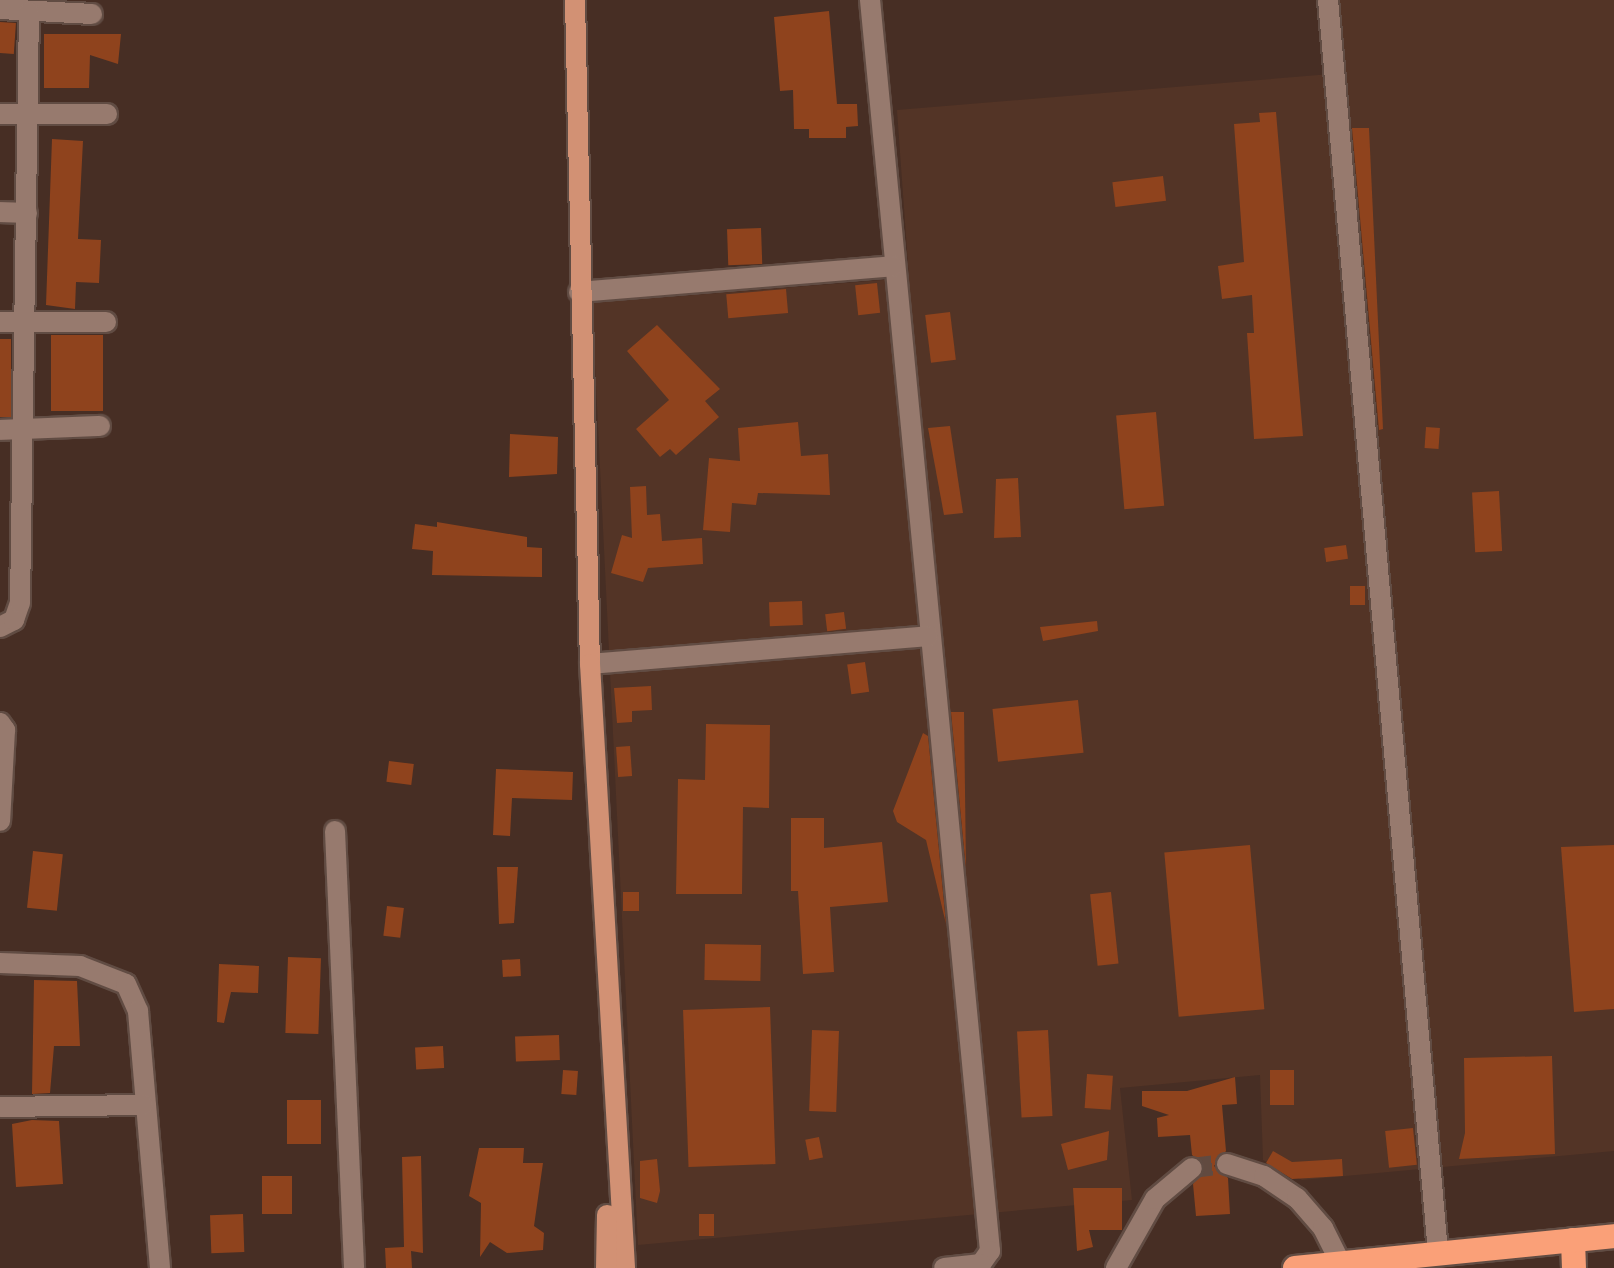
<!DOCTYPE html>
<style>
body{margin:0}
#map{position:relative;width:1614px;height:1268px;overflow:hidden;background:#472e24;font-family:"Source Sans 3",sans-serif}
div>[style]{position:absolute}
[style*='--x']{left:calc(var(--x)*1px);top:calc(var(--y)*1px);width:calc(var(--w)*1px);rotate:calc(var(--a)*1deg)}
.built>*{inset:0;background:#533426}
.building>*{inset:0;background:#8f431d;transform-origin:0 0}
.minor-tunnel>*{height:20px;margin-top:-10px;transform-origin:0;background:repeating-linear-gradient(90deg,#614a40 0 20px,transparent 0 30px)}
.roads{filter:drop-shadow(2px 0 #614c43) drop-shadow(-2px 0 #614c43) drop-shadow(0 2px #614c43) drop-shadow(0 -2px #614c43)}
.minor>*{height:20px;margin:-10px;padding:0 10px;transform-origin:10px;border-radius:10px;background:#977a6e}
.major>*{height:20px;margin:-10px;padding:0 10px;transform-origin:10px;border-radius:10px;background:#d29174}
.highway>*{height:24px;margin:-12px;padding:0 12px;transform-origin:12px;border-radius:12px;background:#faa078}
span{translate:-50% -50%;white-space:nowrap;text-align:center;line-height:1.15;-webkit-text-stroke:7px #3c241a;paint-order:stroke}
</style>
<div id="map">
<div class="built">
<i style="clip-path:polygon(1336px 0,1614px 0,1614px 1151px,1302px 1180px,1263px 1160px,1260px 1075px,1120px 1088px,1132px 1200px,638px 1245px,592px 303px,909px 278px,897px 110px,1343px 73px)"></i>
</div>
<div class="building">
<i style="clip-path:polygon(829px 11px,837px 104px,857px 104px,858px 126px,846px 127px,846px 138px,809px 138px,809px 129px,794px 129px,793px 90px,780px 91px,774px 17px)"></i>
<i style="left:0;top:22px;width:16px;height:31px;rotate:4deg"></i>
<i style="clip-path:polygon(44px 34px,121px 34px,118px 64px,90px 55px,89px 88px,44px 88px)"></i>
<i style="clip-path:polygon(1276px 112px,1303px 436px,1254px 439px,1247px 333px,1254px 333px,1252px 295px,1222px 299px,1218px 266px,1244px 262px,1234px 124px,1260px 122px,1259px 113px)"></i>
<i style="clip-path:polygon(1352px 128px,1369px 128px,1383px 429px,1379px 430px)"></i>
<i style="clip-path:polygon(52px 139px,83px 141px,78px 239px,101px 240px,99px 283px,76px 282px,75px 309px,46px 305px)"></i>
<i style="left:1163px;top:176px;width:25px;height:51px;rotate:83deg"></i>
<i style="left:761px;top:228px;width:36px;height:34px;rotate:88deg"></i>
<i style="left:877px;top:283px;width:30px;height:22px;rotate:84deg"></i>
<i style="left:786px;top:289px;width:24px;height:60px;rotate:85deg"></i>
<i style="left:950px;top:312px;width:48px;height:25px;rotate:83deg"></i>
<i style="clip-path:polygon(657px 325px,720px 389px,705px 401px,719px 417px,676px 455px,670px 449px,660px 457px,636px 429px,669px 400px,627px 351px)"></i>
<i style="left:51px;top:335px;width:52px;height:76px"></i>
<i style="left:0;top:339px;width:11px;height:78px"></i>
<i style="left:1156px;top:412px;width:94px;height:40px;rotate:85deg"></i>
<i style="clip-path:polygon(798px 422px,801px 456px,828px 454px,830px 495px,758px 493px,756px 505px,732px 503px,730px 532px,703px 530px,709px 458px,740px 461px,738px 428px)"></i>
<i style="clip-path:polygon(950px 426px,963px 513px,944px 515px,928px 428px)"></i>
<i style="left:1426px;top:427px;width:14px;height:21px;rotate:4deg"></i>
<i style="clip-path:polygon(510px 434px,558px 437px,557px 474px,509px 477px)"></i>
<i style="clip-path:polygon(1018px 478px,1021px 537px,994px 538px,996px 479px)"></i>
<i style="clip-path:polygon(646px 486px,647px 515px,660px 514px,662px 541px,702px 538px,703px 564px,648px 568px,643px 582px,611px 573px,622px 535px,632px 538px,630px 487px)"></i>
<i style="left:1499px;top:491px;width:60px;height:27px;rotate:87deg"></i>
<i style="clip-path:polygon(437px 522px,527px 537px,527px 547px,542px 548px,542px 577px,432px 575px,433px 551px,412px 549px,415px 524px,437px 527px)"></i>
<i style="left:1346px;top:545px;width:14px;height:22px;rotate:82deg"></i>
<i style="left:1350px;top:586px;width:15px;height:19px"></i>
<i style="left:802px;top:601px;width:24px;height:33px;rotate:88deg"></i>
<i style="left:844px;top:612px;width:17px;height:19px;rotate:83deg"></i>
<i style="clip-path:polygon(1097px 621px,1098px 631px,1043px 641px,1040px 627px)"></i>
<i style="left:865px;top:662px;width:30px;height:18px;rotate:82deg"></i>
<i style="clip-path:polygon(651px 686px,652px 710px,632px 711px,632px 722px,617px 723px,614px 688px)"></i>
<i style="left:1078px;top:700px;width:53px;height:86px;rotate:84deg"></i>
<i style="clip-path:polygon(951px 712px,964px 712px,966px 869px)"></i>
<i style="clip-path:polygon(706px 724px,770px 725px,769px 808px,743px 807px,742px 894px,676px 894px,678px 779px,705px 780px)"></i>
<i style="clip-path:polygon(923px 733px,928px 736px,946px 924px,926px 840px,897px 822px,893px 811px)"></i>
<i style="left:630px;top:746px;width:30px;height:14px;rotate:86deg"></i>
<i style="left:389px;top:761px;width:25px;height:21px;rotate:7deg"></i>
<i style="clip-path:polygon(496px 769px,573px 772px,572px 800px,512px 798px,510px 836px,493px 835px)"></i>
<i style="clip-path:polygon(791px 818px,824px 818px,824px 848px,882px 842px,888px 902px,830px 907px,834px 972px,803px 974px,798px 891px,791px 891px)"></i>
<i style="left:1250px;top:845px;width:165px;height:86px;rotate:85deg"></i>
<i style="clip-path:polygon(1614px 845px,1614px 1009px,1574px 1012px,1561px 847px)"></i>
<i style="left:33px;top:851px;width:30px;height:57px;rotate:6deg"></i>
<i style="clip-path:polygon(497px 867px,518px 867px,514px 923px,499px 924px)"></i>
<i style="left:623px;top:892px;width:16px;height:19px"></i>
<i style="left:1111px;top:892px;width:72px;height:21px;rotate:84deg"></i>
<i style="left:387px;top:906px;width:17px;height:30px;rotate:7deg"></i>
<i style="left:705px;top:944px;width:56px;height:36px;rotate:1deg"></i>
<i style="left:288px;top:957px;width:33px;height:76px;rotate:2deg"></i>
<i style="left:520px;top:959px;width:17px;height:18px;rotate:87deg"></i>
<i style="clip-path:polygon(219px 964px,259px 966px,258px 993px,231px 992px,224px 1023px,217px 1022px)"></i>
<i style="clip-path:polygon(34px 980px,77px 981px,80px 1046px,54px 1046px,50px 1093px,32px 1094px)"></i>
<i style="left:770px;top:1007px;width:157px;height:87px;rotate:88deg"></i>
<i style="left:812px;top:1030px;width:27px;height:81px;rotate:2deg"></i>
<i style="left:1048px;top:1030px;width:86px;height:31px;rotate:87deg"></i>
<i style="left:559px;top:1035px;width:25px;height:44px;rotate:88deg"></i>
<i style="left:443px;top:1046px;width:22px;height:28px;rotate:87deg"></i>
<i style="clip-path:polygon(1552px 1056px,1555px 1154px,1459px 1159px,1465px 1133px,1464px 1058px)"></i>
<i style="left:563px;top:1070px;width:15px;height:24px;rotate:4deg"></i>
<i style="left:1270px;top:1070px;width:24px;height:35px"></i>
<i style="left:1087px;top:1074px;width:26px;height:34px;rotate:4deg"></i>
<i style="clip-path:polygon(1235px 1077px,1237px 1104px,1222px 1105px,1226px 1151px,1214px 1166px,1228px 1178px,1230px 1214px,1196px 1216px,1193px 1184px,1205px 1165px,1192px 1155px,1190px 1135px,1158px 1137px,1157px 1118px,1169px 1115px,1142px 1106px,1142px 1091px,1187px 1091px)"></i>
<i style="left:321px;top:1100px;width:44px;height:34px;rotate:90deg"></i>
<i style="clip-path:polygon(32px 1120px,59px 1121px,63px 1184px,16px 1187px,12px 1124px)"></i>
<i style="left:1413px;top:1128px;width:37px;height:28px;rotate:84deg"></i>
<i style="clip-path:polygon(1109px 1131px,1107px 1160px,1068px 1170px,1061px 1144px)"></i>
<i style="left:819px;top:1137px;width:21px;height:14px;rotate:79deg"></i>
<i style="clip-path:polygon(479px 1148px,524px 1148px,523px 1163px,543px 1163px,534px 1226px,544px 1233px,543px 1250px,507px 1253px,490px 1242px,480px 1257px,481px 1203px,469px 1196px)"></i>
<i style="clip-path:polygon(1273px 1151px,1292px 1162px,1342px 1159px,1343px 1176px,1292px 1179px,1266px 1163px)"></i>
<i style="clip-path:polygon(421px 1156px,423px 1253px,411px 1251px,412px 1268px,386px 1268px,385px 1248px,404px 1247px,402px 1157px)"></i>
<i style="clip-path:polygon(657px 1159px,660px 1191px,657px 1203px,640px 1198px,640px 1161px)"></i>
<i style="left:262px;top:1176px;width:30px;height:38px"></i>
<i style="clip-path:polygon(1073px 1188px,1122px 1188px,1122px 1230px,1089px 1230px,1093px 1247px,1077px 1251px)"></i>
<i style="left:243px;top:1214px;width:38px;height:33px;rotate:88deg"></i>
<i style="left:699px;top:1214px;width:15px;height:22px"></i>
</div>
<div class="minor-tunnel">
<i style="--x:1192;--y:1168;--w:35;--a:-7"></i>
</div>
<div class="roads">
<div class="minor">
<i style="--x:870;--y:0;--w:1257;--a:84.52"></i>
<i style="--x:990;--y:1251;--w:16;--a:125"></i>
<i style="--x:981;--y:1264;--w:37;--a:174"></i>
<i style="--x:1328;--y:0;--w:1258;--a:84.98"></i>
<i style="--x:0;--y:9;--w:92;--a:3.1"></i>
<i style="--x:0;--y:114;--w:107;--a:0"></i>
<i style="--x:0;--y:212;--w:27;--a:2"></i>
<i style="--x:579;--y:292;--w:314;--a:-4.7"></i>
<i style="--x:0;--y:322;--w:106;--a:0"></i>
<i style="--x:0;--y:430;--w:100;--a:-2.3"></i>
<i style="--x:0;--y:627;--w:16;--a:-27"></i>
<i style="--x:14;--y:620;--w:18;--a:-71"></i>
<i style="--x:20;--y:603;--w:591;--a:-89.13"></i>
<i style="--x:590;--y:664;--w:339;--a:-4.7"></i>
<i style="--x:0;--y:723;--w:9;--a:54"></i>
<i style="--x:5;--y:730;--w:91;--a:93.1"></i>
<i style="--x:335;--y:831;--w:437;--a:87.5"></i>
<i style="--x:0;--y:963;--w:80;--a:2.1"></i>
<i style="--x:80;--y:966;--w:49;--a:21.4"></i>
<i style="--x:126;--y:984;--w:30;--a:66"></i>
<i style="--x:138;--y:1011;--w:258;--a:85.1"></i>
<i style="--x:0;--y:1107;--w:143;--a:-0.8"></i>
<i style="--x:1227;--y:1164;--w:39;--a:18"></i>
<i style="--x:1264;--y:1176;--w:40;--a:34"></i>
<i style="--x:1297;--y:1198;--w:40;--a:49"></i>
<i style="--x:1323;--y:1228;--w:40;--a:63.4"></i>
<i style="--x:1116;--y:1268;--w:79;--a:-60.5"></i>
<i style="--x:1155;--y:1199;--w:48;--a:-40"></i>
</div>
<div class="major">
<i style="--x:575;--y:0;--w:664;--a:88.71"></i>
<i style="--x:590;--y:664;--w:605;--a:86.68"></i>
<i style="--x:606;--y:1268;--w:53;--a:-88.9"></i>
</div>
<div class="highway">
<i style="--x:1573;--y:1240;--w:28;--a:88"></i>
<i style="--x:1295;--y:1268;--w:321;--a:-5.7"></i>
</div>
</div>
</div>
